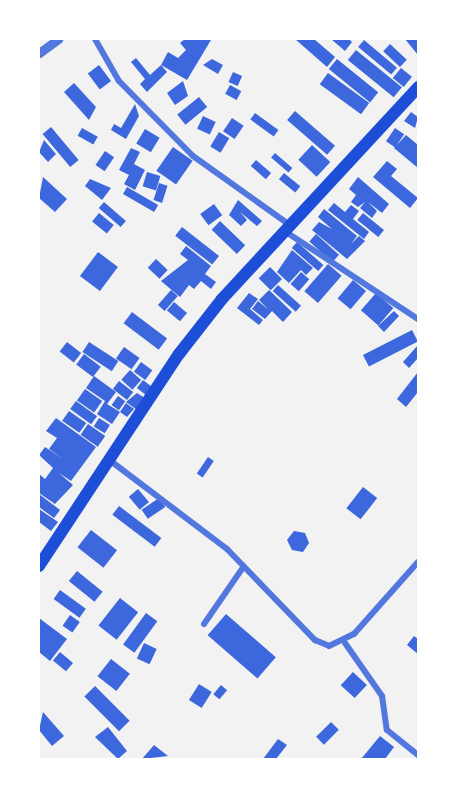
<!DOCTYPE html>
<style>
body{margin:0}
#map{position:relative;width:457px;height:798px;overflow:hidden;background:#f2f2f2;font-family:"DejaVu Sans",sans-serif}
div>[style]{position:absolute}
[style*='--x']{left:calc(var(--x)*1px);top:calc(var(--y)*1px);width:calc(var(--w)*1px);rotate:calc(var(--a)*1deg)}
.building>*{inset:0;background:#3d67dc;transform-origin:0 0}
.minor>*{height:6px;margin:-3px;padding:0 3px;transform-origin:3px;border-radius:3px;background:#5277de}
.tertiary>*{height:9px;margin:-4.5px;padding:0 4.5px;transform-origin:4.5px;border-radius:4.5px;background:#5277de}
.primary>*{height:12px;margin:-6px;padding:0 6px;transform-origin:6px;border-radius:6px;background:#1d4ed8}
span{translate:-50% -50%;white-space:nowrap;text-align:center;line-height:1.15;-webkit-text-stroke:4.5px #fff;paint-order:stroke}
.frame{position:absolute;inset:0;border:40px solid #fff;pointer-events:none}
</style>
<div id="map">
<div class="building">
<i style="clip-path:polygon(185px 39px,211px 40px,187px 80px,161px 65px,168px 52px,178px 58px,186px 50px,180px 43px)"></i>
<i style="clip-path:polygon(295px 39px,314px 39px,335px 57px,327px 67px)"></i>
<i style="clip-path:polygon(331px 39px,349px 39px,352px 42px,345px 51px)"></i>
<i style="clip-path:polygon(405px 39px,418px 39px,418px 55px)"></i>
<i style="left:364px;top:40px;width:43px;height:9px;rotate:40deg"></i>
<i style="left:390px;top:44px;width:23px;height:10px;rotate:43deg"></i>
<i style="left:356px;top:50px;width:59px;height:13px;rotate:39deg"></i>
<i style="clip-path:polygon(136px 58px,150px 75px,161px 65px,167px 72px,147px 92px,140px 84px,145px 79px,131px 62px)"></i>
<i style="clip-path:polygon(212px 59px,223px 65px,218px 74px,203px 65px)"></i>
<i style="left:337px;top:59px;width:53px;height:13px;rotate:39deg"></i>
<i style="left:99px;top:65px;width:20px;height:14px;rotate:53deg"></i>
<i style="left:401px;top:68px;width:14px;height:13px;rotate:39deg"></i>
<i style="left:233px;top:72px;width:10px;height:11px;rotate:24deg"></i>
<i style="left:328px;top:73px;width:51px;height:14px;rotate:36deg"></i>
<i style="clip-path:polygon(183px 81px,188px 96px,175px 105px,167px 93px)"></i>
<i style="clip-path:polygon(74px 83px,96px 107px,89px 120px,64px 92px)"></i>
<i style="left:230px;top:85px;width:13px;height:10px;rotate:29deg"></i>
<i style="left:199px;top:97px;width:13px;height:28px;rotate:51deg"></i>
<i style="clip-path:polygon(135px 104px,139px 116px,126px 139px,111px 130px,114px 124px,121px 128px)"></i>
<i style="left:295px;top:111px;width:53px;height:12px;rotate:41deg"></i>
<i style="clip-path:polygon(411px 112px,418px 117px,415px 128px,404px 121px)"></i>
<i style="left:255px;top:113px;width:29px;height:8px;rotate:36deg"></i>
<i style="left:203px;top:116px;width:14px;height:14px;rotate:25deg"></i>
<i style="left:232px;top:118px;width:14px;height:16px;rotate:34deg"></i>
<i style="left:51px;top:127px;width:43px;height:11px;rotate:50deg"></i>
<i style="left:82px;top:128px;width:18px;height:9px;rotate:29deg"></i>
<i style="left:395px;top:128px;width:11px;height:16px;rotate:34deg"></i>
<i style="left:145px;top:129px;width:17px;height:17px;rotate:31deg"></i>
<i style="left:219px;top:132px;width:12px;height:17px;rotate:31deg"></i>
<i style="clip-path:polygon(406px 135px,418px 145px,418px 168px,394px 148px)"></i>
<i style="clip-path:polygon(44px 140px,56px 154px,48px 162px,39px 152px)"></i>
<i style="left:312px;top:145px;width:25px;height:20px;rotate:43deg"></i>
<i style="left:173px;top:147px;width:24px;height:29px;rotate:35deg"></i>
<i style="clip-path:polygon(131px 148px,140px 152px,134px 164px,145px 170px,135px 190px,124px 184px,129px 175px,119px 170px)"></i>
<i style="left:105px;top:151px;width:11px;height:17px;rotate:34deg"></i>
<i style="left:275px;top:153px;width:23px;height:6px;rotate:41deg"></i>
<i style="left:256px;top:160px;width:20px;height:8px;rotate:41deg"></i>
<i style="clip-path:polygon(387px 161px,397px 169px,391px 176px,418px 198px,410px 208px,373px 177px)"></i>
<i style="left:147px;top:172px;width:14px;height:15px;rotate:17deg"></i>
<i style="left:284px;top:173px;width:21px;height:8px;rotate:39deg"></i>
<i style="clip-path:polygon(43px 177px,67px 199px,55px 212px,39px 198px)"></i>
<i style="clip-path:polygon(358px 177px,389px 204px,382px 213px,368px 202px,377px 211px,372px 218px,360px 208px,365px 202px,358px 207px,351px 202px,356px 195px,349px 189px)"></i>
<i style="clip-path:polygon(90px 179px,111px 188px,102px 200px,85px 186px)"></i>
<i style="left:159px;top:183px;width:9px;height:18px;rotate:18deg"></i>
<i style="left:127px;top:187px;width:36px;height:8px;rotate:30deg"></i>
<i style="clip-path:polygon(238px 200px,262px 221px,257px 226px,240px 212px,247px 220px,241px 226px,229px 215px)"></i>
<i style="left:104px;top:202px;width:29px;height:8px;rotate:41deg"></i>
<i style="clip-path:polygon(334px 203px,345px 212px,351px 205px,359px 211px,353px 219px,369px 232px,364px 239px,328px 210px)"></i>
<i style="left:214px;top:204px;width:14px;height:17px;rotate:54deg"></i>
<i style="clip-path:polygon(324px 209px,357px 236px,351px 244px,359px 236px,365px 241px,347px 259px,312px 230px,319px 222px,332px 229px,318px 217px)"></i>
<i style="left:99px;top:213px;width:19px;height:11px;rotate:39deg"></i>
<i style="left:363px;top:213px;width:27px;height:9px;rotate:39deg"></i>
<i style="left:220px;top:221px;width:35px;height:12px;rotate:44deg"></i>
<i style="left:182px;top:227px;width:47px;height:11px;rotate:38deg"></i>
<i style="left:316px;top:234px;width:31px;height:10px;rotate:42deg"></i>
<i style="left:297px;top:242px;width:35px;height:8px;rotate:41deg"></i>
<i style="clip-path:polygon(186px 246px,211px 266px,205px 274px,216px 282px,211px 289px,201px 281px,194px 289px,189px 285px,180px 297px,161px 281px,188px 260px,180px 254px)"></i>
<i style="clip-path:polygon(292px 250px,313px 268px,306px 275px,301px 270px,289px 283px,277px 272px)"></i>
<i style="left:98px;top:252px;width:25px;height:30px;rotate:37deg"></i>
<i style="left:156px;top:259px;width:16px;height:12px;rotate:43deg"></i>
<i style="left:328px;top:264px;width:18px;height:36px;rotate:41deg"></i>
<i style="left:270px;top:267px;width:17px;height:16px;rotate:45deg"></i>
<i style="left:301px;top:272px;width:11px;height:16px;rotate:41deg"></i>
<i style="left:353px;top:280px;width:17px;height:24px;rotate:40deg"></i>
<i style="left:278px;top:285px;width:31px;height:8px;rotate:42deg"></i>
<i style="left:171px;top:290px;width:9px;height:20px;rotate:41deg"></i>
<i style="clip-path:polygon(269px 290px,292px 312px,283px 322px,272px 311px,265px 319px,252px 309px,258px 301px,269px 310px,259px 300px)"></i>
<i style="clip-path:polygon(249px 293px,258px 299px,250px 309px,263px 320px,259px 325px,237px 308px)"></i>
<i style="left:376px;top:293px;width:23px;height:23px;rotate:41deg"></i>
<i style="left:174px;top:302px;width:17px;height:11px;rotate:40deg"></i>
<i style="clip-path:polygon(394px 311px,399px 316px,384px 332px,378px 326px)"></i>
<i style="left:132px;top:312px;width:44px;height:14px;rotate:37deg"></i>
<i style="left:412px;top:330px;width:13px;height:55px;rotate:63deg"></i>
<i style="left:67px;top:342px;width:18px;height:12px;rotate:38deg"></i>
<i style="left:89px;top:342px;width:35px;height:12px;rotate:33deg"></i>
<i style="clip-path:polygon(418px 345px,418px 358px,409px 368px,403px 362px)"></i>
<i style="left:124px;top:347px;width:19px;height:14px;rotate:35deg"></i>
<i style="left:84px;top:354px;width:21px;height:13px;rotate:37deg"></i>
<i style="left:141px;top:362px;width:14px;height:12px;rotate:36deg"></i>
<i style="left:130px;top:370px;width:15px;height:13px;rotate:42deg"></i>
<i style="clip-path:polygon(418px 372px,418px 392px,406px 407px,397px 399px)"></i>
<i style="clip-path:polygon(94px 376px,116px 392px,107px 404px,120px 412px,112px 424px,97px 414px,105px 401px,86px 388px)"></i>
<i style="left:143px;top:380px;width:11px;height:10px;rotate:38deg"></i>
<i style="left:119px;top:381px;width:18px;height:10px;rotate:38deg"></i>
<i style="left:85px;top:389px;width:21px;height:14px;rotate:35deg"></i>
<i style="clip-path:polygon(137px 393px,145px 398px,137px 410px,126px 402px)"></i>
<i style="left:118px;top:396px;width:9px;height:11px;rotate:36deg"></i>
<i style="left:76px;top:401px;width:26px;height:10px;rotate:36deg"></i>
<i style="clip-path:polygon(126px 403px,134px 409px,127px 417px,120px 412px)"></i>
<i style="left:69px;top:411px;width:21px;height:12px;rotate:35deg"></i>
<i style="clip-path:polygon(56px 418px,96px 447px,71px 481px,59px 473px,73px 485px,55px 504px,39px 493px,39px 474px,45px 479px,53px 468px,39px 455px,45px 447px,63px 459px,49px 449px,57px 438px,46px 431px)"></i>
<i style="left:99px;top:418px;width:13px;height:10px;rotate:32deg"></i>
<i style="left:88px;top:424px;width:21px;height:13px;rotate:35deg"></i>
<i style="left:208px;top:457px;width:7px;height:20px;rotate:34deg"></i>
<i style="left:363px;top:487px;width:18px;height:27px;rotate:38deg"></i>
<i style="left:138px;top:489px;width:17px;height:12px;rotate:50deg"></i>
<i style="clip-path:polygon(39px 494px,60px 510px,54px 518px,39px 507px)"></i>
<i style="left:159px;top:498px;width:11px;height:21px;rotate:56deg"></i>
<i style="left:119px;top:506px;width:53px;height:11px;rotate:37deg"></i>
<i style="clip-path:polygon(39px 509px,58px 522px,51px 531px,39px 522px)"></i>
<i style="left:91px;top:530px;width:33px;height:22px;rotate:38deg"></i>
<i style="clip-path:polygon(294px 531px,305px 533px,309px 543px,303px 552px,292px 550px,287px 540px)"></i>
<i style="left:77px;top:571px;width:33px;height:13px;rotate:39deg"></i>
<i style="left:60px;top:590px;width:32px;height:11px;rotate:36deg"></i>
<i style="left:120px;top:598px;width:23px;height:35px;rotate:38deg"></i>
<i style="left:146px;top:613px;width:14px;height:39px;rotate:36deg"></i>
<i style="left:226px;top:614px;width:66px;height:28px;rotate:41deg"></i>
<i style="left:70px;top:615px;width:12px;height:13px;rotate:35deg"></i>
<i style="clip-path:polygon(39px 618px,67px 639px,50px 661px,39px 652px)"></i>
<i style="clip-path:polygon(414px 636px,418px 639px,418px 654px,407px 645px)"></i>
<i style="left:144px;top:643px;width:14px;height:17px;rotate:25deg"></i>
<i style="left:60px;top:652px;width:17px;height:11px;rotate:40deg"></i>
<i style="left:111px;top:659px;width:24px;height:22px;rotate:38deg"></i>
<i style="left:353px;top:672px;width:19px;height:18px;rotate:43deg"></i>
<i style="left:199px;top:684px;width:15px;height:19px;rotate:32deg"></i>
<i style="left:221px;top:685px;width:8px;height:12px;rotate:40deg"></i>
<i style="left:95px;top:686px;width:49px;height:15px;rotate:45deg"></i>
<i style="clip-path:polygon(43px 712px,64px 736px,52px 746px,39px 730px)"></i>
<i style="left:331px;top:722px;width:11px;height:21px;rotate:45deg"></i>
<i style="clip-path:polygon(108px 727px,127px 751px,118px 759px,95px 737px)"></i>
<i style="clip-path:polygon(380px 736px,394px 747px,385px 759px,361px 759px)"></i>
<i style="clip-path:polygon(278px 739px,287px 745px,276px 759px,263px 759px)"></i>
<i style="clip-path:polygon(154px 745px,168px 756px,142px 759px)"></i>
</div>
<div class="minor">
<i style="--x:95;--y:39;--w:48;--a:60.3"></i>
<i style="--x:119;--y:81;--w:105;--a:45.4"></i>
<i style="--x:193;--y:156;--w:115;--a:35.5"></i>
<i style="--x:283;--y:230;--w:162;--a:33.4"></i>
<i style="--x:112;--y:462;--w:144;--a:37.1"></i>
<i style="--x:227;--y:549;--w:127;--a:46"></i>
<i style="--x:315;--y:640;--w:15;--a:23"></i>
<i style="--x:329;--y:646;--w:28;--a:-26"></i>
<i style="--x:354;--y:634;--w:96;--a:-48.4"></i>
<i style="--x:204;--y:624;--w:70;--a:-55.4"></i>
<i style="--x:345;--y:643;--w:65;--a:55.1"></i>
<i style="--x:382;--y:696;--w:34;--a:82"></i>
<i style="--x:387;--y:730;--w:40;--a:39"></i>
</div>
<div class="tertiary">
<i style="--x:39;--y:53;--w:24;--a:-36"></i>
</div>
<div class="primary">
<i style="--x:39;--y:566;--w:254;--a:-56.6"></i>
<i style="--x:179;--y:354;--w:70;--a:-52"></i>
<i style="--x:222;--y:299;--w:289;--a:-47.2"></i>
</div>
<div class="frame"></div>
</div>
